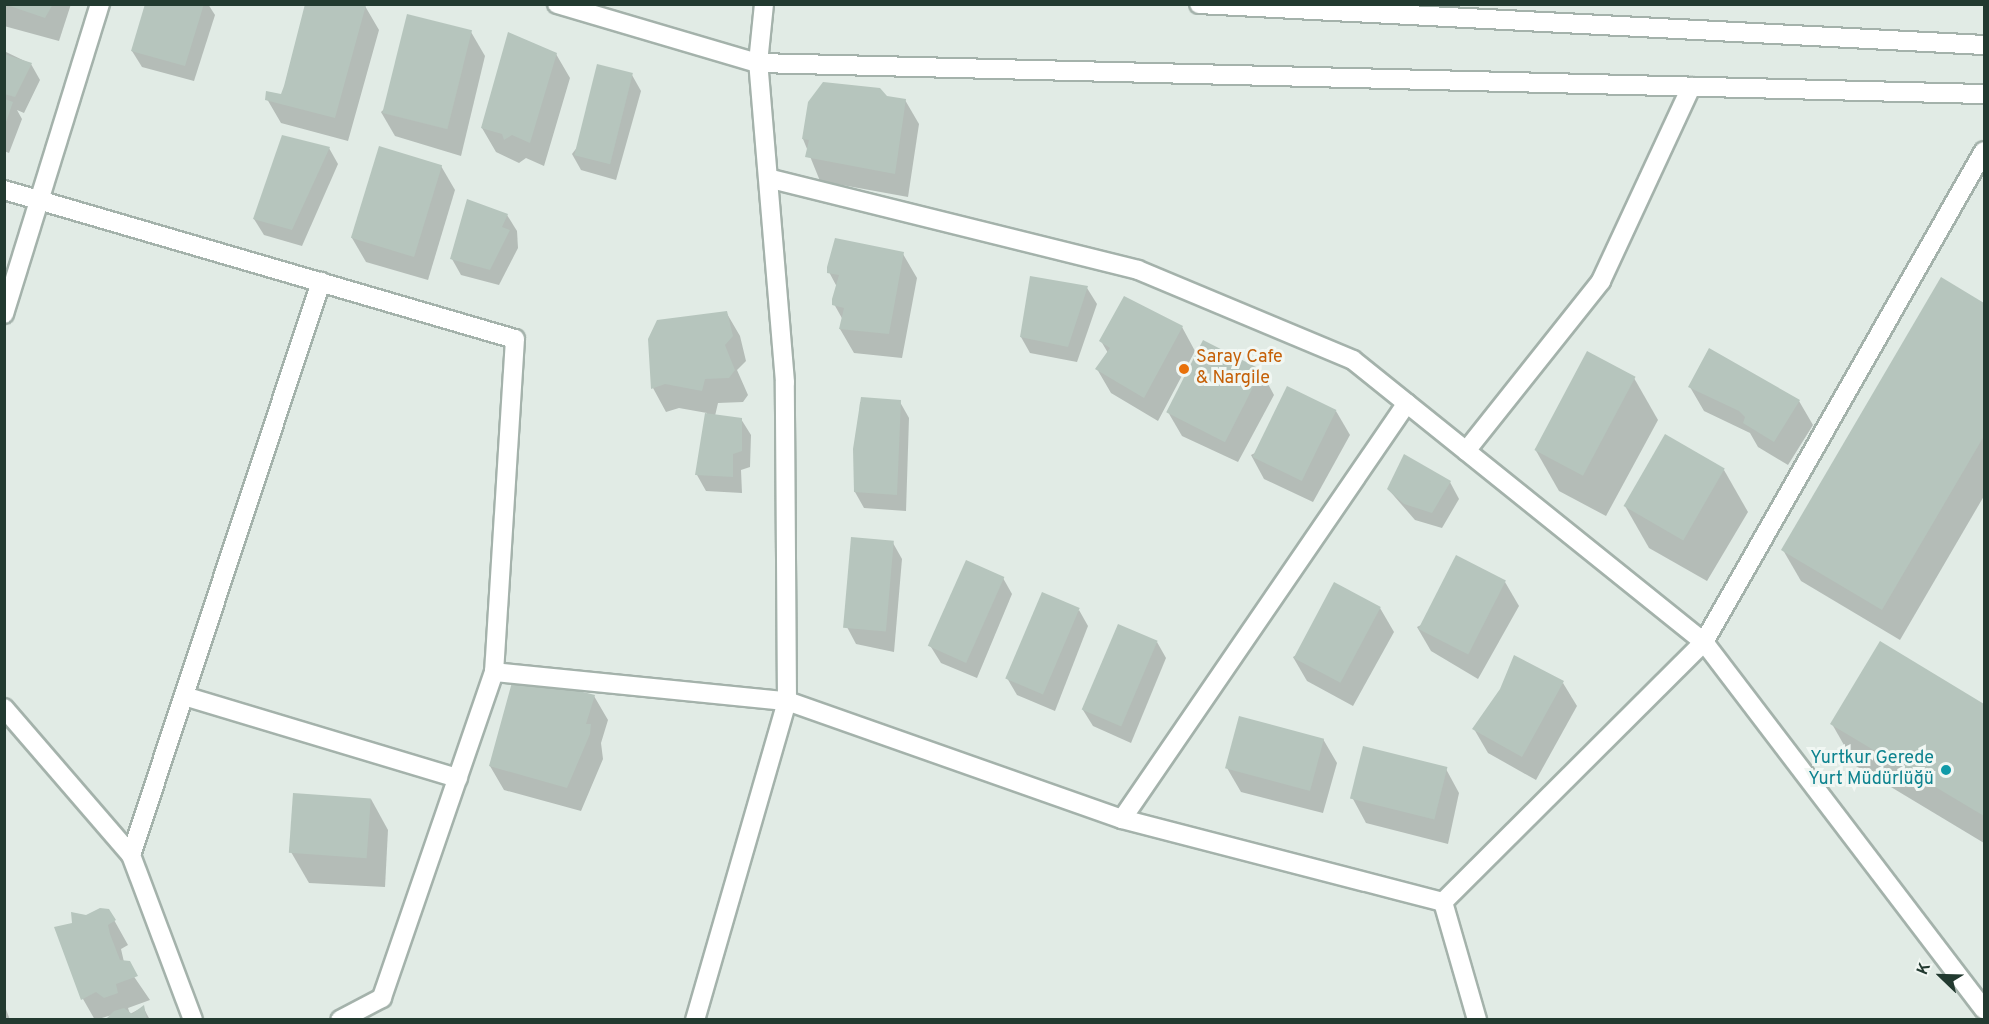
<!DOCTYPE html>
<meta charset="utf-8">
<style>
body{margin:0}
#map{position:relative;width:1989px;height:1024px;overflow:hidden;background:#e1ebe5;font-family:Overpass,sans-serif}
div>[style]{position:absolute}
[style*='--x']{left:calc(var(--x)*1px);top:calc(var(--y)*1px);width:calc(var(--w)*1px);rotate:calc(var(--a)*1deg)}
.shadow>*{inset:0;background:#0003}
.building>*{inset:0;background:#b6c5bd;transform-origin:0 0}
.roads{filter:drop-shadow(2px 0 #a4b2ab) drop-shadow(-2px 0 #a4b2ab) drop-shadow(0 2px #a4b2ab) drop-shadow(0 -2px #a4b2ab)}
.street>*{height:18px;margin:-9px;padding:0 9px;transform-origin:9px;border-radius:9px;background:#fff}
.secondary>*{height:18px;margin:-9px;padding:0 9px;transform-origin:9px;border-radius:9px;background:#fff}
.dots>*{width:16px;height:16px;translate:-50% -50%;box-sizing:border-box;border:3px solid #f1f7f3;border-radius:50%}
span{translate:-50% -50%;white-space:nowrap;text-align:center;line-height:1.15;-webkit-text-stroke:6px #f1f7f3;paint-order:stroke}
.food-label{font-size:18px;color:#c56008}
.left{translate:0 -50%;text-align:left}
.culture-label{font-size:18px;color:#0d838f}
.right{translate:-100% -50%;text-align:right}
.frame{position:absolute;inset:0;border:6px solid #223a30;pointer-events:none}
.north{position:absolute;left:1911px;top:946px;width:60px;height:60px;-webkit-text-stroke:4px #f1f7f3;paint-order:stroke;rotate:293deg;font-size:16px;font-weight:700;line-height:24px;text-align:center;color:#223a30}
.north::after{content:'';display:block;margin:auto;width:21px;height:27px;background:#223a30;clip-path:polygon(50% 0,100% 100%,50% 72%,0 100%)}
</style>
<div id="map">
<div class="shadow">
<i style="clip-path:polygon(4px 4px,71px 4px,59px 41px,4px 26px)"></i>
<i style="clip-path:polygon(147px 4px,208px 4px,215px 15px,194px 81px,142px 67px,132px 51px)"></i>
<i style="clip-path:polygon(306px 4px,365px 6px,379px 30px,348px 141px,281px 123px,267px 99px,282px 96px)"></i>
<i style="clip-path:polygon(471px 32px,485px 56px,461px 156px,395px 136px,381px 112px)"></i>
<i style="clip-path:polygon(4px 51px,31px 64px,40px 80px,24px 113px,17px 110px,22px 119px,9px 153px,4px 151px)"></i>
<i style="clip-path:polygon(556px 54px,570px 78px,544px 166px,526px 158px,519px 163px,496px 152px,482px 128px)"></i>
<i style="clip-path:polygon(632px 75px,641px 91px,616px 180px,581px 170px,572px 154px)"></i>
<i style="clip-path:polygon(886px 97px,905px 100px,919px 124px,908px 197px,820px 181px,803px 139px)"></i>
<i style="clip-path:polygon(329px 148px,338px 164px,302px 246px,264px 235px,254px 219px)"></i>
<i style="clip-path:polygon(441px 166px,455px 190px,428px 280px,366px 262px,352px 238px)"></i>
<i style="clip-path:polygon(468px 201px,507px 215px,517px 231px,518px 248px,499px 285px,461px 275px,452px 259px)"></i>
<i style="clip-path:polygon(903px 254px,917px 278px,902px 358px,854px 353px,840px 329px,843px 320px,834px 304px,837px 287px,829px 272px)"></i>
<i style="clip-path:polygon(1941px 279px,1984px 305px,1984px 496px,1900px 640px,1801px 581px,1783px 550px)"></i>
<i style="clip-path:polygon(1087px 288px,1097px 304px,1077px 362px,1030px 353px,1021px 337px)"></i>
<i style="clip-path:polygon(726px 312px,740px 336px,746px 361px,737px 370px,748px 395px,743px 402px,718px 403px,715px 416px,741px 419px,751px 435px,750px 467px,741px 470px,742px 493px,706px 491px,697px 475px,707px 413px,679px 408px,666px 412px,653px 388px)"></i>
<i style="clip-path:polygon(1182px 327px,1195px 351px,1158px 421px,1111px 393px,1097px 369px,1108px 353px,1101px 341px)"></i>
<i style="clip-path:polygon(1261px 371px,1274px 395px,1238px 462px,1182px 436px,1168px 412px)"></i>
<i style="clip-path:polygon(1634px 378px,1658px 420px,1606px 516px,1559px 491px,1535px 449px)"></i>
<i style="clip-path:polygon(1690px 387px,1799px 401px,1813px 425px,1788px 465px,1758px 447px,1750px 433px,1704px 411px)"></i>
<i style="clip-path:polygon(860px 402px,900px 402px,909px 418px,906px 511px,864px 508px,855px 492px)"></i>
<i style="clip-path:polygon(1336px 411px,1350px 435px,1313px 502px,1264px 479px,1251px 455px)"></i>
<i style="clip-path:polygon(1724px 470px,1748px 512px,1707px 581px,1649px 548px,1625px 506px)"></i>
<i style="clip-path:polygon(1450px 482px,1459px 499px,1442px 528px,1415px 520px,1388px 489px)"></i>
<i style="clip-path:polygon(893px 543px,902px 559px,894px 652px,856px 644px,847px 627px)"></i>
<i style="clip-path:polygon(1003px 578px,1012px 594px,977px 678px,941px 663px,931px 647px)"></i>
<i style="clip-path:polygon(1505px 582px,1519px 606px,1478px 679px,1431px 651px,1417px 627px)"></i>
<i style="clip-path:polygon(1380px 608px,1394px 632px,1353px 706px,1307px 681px,1293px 657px)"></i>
<i style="clip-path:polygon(1079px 610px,1088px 626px,1055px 711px,1017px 695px,1007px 678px)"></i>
<i style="clip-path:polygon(1157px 642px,1166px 658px,1131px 743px,1093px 726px,1083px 710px)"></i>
<i style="clip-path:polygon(1880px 643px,1984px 705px,1984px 843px,1856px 766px,1832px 724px)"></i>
<i style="clip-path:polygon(1563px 683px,1577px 706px,1536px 780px,1488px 753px,1474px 729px)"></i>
<i style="clip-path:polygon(594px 696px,608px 720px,601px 743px,603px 759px,581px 811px,504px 790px,490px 766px)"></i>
<i style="clip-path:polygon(1323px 739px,1337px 763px,1323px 813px,1241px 792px,1227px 768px)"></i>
<i style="clip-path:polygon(1446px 769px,1459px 793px,1448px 844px,1366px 823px,1353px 799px)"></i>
<i style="clip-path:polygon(371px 799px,388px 830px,385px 887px,309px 883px,291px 852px)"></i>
<i style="clip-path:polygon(109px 911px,128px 945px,121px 949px,124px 962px,150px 1000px,128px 1008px,130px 1014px,143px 1007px,150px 1020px,109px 1020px,112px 1015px,95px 1020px,83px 999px,73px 913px,86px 917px)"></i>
<i style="clip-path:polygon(4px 1004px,10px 1020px,4px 1020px)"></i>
</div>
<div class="building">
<i style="clip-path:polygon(4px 4px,53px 4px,45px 18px)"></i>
<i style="clip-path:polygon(145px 4px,204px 4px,185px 66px,131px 51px)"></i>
<i style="clip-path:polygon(305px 4px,366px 5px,335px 118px,265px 100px,266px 91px,281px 94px,284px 86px)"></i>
<i style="left:407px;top:14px;width:67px;height:102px;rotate:14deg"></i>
<i style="clip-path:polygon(508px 32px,557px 53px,530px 143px,512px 135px,504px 140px,502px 134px,481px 128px)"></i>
<i style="clip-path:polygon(4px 54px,32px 63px,15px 97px,4px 94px)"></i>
<i style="left:597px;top:64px;width:37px;height:94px;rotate:14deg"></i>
<i style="clip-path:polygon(823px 82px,880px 88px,887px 96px,906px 99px,895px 174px,805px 157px,809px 140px,802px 139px,808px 102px)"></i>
<i style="clip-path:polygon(5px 99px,13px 102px,5px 125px)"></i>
<i style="clip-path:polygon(282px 135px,330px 147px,292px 230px,253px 219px)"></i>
<i style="left:379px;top:146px;width:66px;height:96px;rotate:17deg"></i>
<i style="clip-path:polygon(467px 199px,508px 214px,502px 227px,510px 230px,490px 270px,450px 259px)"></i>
<i style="clip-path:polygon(835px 238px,904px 252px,889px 334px,839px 329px,844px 308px,832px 305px,832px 299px,839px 275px,827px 273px,827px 267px)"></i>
<i style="clip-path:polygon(1030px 276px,1088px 286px,1068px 347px,1020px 337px)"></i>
<i style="clip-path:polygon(1941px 277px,1984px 303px,1984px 436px,1882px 610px,1781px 550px)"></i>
<i style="clip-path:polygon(1124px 296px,1183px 326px,1144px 398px,1095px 369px,1110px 348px,1099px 341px)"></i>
<i style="clip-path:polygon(727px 311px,733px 336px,725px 345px,735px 370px,729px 378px,705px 379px,702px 391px,665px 384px,651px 389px,648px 339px,657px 320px)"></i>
<i style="left:1203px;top:340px;width:66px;height:81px;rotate:27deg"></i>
<i style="clip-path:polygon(1709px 348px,1800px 400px,1774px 442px,1743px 423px,1745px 417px,1739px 411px,1688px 387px)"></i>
<i style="left:1587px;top:351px;width:55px;height:112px;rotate:28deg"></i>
<i style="left:1287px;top:386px;width:55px;height:79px;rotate:26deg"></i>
<i style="clip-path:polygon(861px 397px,901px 400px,897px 495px,854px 492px,853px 449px)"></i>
<i style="clip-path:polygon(705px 413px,742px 418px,742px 451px,733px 454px,733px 477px,695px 475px)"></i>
<i style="left:1665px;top:434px;width:69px;height:83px;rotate:30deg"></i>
<i style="clip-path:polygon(1404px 454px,1451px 481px,1432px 513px,1404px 504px,1387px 489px)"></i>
<i style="left:851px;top:537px;width:43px;height:91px;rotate:5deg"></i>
<i style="left:1456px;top:555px;width:56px;height:83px;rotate:27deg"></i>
<i style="left:966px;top:560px;width:42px;height:94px;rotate:24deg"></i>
<i style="left:1334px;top:582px;width:53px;height:86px;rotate:28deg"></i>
<i style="left:1042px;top:592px;width:41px;height:94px;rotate:23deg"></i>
<i style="left:1118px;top:624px;width:43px;height:93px;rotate:23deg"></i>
<i style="clip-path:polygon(1880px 641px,1984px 704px,1984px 816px,1830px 724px)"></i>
<i style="clip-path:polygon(1514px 655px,1564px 681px,1522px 757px,1472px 729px,1500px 689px)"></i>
<i style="clip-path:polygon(514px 675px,595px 695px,586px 724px,591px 724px,590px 734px,567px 788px,489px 766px)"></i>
<i style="left:1239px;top:716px;width:88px;height:54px;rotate:15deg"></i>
<i style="left:1363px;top:746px;width:87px;height:54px;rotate:14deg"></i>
<i style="left:293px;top:793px;width:78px;height:60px;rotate:4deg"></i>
<i style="clip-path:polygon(100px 908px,109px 909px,116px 920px,108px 925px,110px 934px,120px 960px,130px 961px,138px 976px,116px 984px,118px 993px,104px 998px,96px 992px,81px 1000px,54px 927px,72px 923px,71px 912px,86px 915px)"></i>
<i style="clip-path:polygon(144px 1005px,147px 1020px,105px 1020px,114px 1011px,124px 1008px,132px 1014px)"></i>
</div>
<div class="roads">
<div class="street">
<i style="--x:771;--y:179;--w:378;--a:13.9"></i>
<i style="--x:1138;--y:270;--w:233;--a:22.7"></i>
<i style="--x:1353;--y:360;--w:450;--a:38.8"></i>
<i style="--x:1704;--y:642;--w:462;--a:52.7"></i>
<i style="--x:4;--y:190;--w:532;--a:16.26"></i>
<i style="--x:515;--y:339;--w:334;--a:93.6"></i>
<i style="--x:494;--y:672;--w:345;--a:109"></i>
<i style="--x:382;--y:998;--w:47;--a:152.4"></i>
<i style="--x:4;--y:314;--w:325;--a:-72.8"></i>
<i style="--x:1466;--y:451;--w:217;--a:-51.5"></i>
<i style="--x:1601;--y:281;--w:214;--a:-65.1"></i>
<i style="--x:494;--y:672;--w:294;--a:5.7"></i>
<i style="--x:787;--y:701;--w:355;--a:19.4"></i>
<i style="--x:1122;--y:819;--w:332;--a:14.5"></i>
<i style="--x:1443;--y:902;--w:368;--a:-44.9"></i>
<i style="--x:1704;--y:642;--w:565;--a:-60.31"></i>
<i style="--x:184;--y:696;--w:286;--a:16.7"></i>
<i style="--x:4;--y:708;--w:194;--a:49.2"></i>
<i style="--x:131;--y:855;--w:176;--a:69.4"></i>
<i style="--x:1122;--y:819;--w:504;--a:-55.59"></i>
<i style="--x:131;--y:855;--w:604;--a:-71.66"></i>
<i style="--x:1443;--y:902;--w:123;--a:73.9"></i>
<i style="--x:695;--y:1020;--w:332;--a:-73.9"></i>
<i style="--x:787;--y:701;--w:319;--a:-90.4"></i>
<i style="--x:785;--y:382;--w:320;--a:-94.8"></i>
<i style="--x:758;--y:63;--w:59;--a:-84.2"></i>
</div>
<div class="secondary">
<i style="--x:557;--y:4;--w:209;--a:16.4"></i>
<i style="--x:758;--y:63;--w:1226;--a:1.45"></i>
<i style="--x:1199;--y:4;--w:786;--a:2.99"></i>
</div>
</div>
<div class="dots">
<i style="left:1184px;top:369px;background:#e8710a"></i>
<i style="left:1946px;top:770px;background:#0f9aa8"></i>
</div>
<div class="food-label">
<span class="left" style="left:1196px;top:369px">Saray Cafe<br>&amp; Nargile</span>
</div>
<div class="culture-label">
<span class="right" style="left:1934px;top:770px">Yurtkur Gerede<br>Yurt Müdürlüğü</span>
</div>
<div class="frame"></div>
<div class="north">K</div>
</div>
